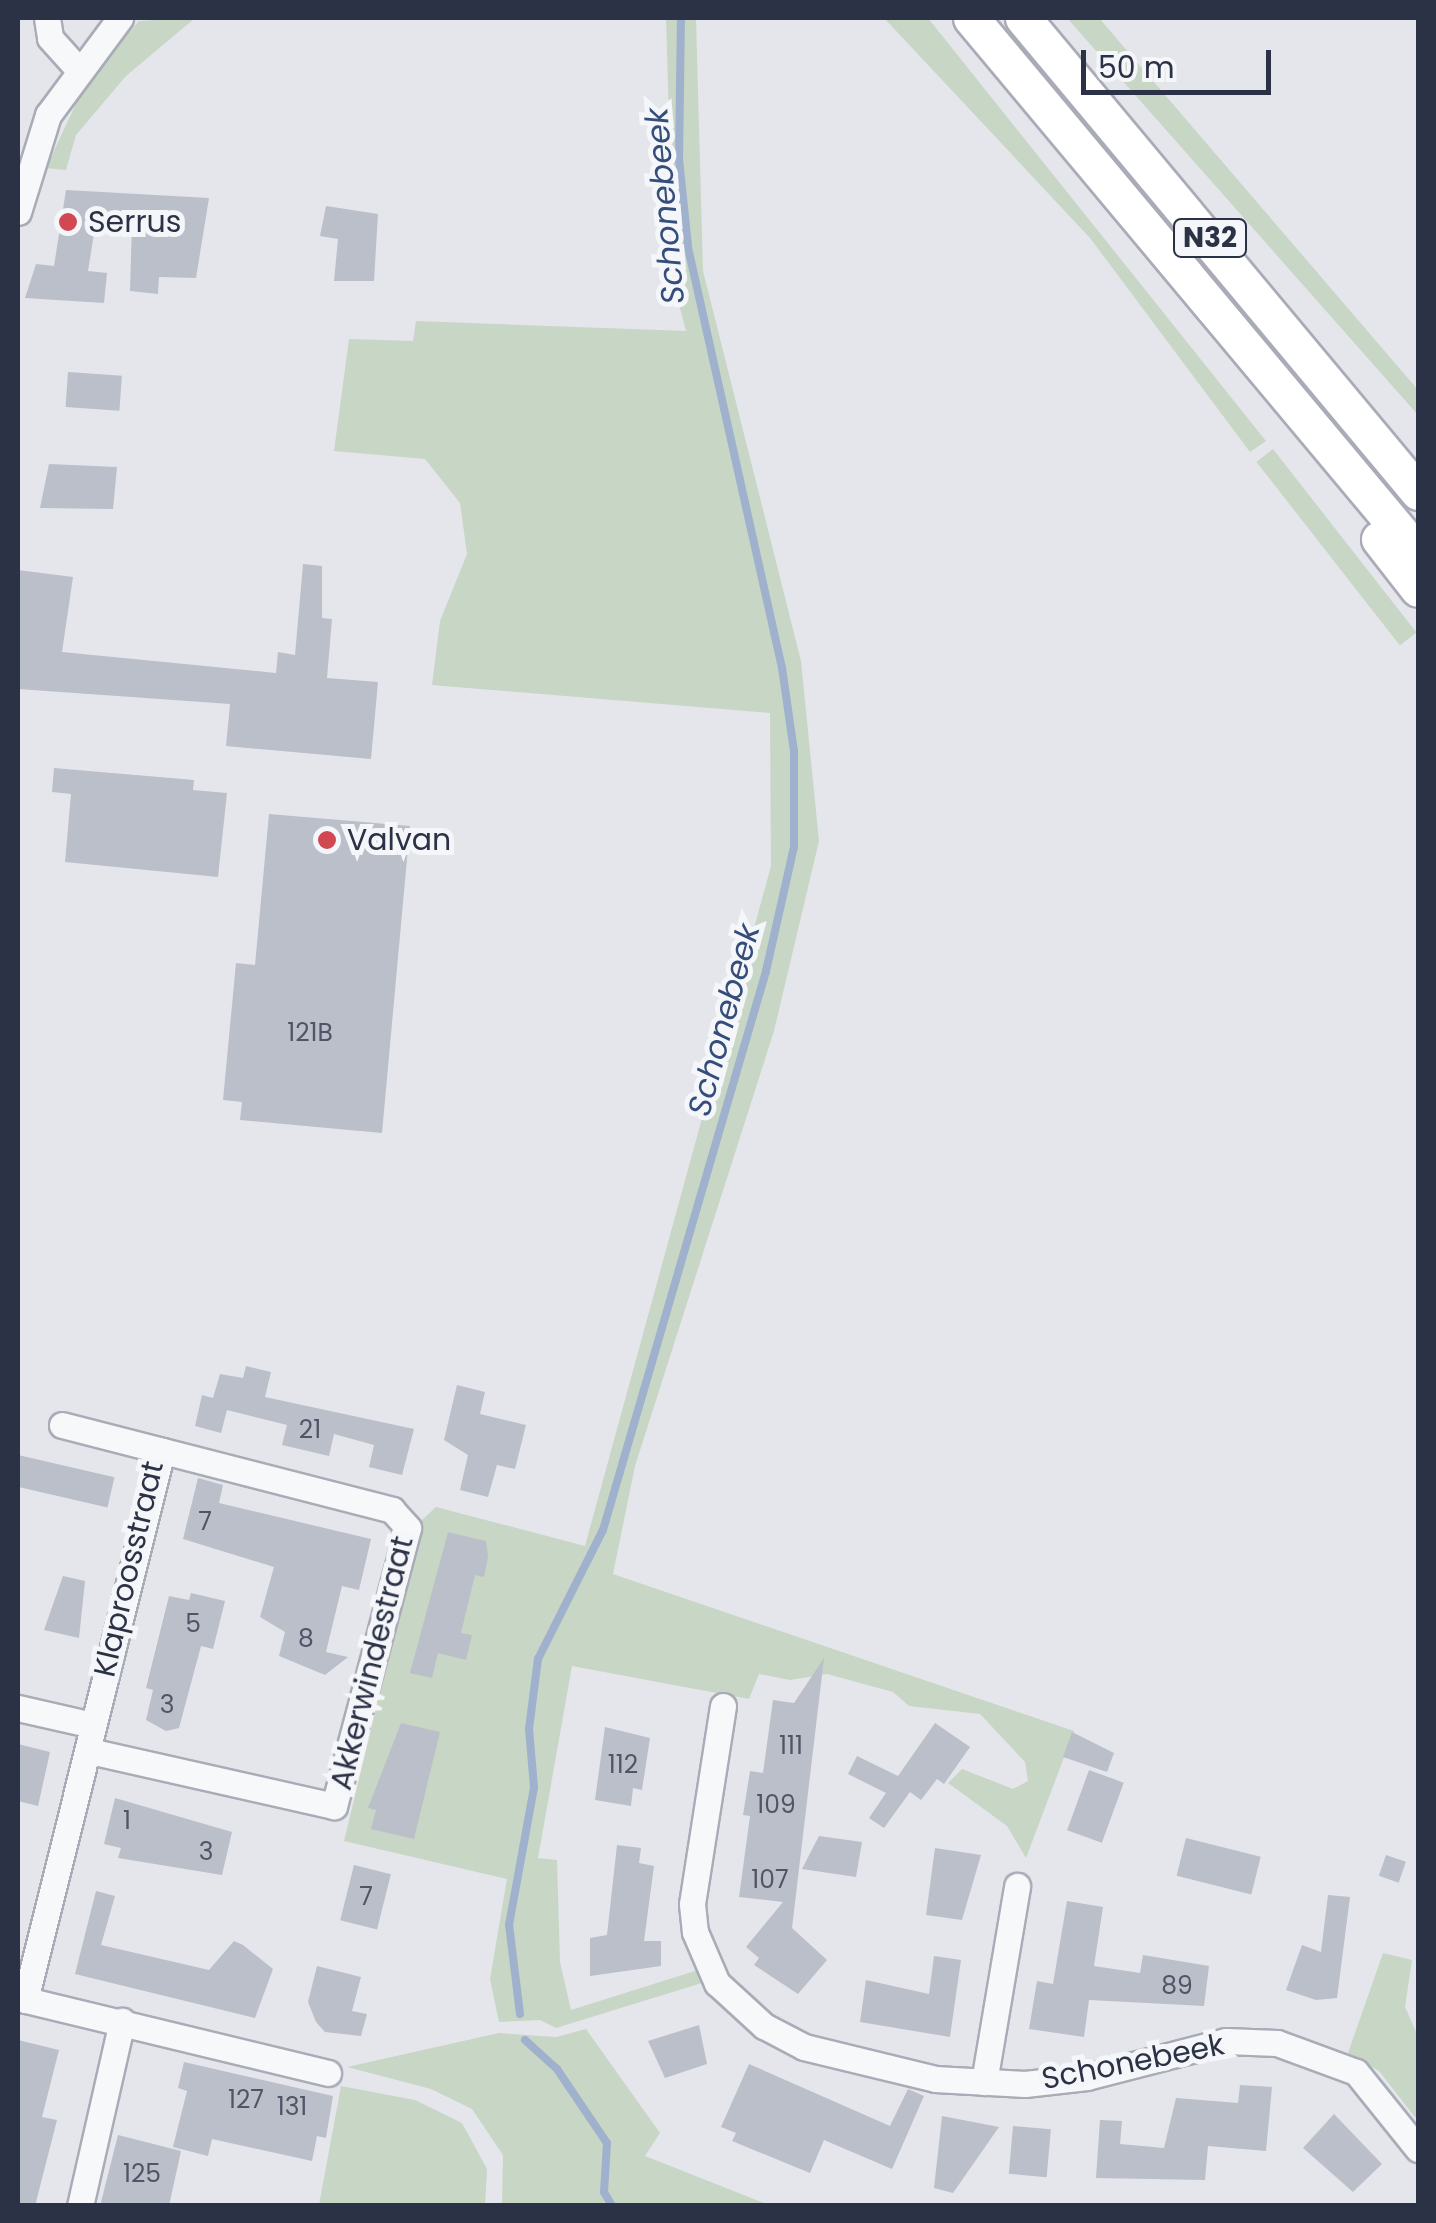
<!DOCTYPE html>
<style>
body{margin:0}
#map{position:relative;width:1436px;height:2223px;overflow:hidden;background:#e4e6ec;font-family:Poppins,sans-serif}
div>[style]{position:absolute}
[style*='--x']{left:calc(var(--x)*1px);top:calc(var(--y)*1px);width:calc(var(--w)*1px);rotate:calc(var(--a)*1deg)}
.green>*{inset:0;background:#c8d6c5;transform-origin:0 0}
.stream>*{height:8px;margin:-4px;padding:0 4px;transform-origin:4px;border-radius:4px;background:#9fb1cc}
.building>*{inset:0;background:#bbbfca;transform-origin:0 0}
.roads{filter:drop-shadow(2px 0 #a9acb7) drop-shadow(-2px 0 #a9acb7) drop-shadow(0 2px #a9acb7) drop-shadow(0 -2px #a9acb7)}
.minor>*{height:25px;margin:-12.5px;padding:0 12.5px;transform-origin:12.5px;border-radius:12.5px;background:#f7f8fa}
.highway>*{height:35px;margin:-17.5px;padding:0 17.5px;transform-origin:17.5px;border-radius:17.5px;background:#fff}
.dots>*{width:28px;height:28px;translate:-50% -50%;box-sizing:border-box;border:5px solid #f4f6f9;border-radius:50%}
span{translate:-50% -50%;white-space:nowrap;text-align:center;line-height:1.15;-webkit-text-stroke:10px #f4f6f9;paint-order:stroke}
.number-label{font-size:25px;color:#4f5566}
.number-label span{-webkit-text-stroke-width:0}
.shield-label span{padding:2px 8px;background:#f4f6f9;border:2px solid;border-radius:8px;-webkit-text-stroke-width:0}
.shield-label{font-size:28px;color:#2b3245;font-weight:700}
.poi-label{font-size:30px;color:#2b3245}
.left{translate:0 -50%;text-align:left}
.street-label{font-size:30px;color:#2b3245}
.water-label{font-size:32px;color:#344d7a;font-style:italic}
.frame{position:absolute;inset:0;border:20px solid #2b3245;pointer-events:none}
.scale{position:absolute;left:1081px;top:50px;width:190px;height:45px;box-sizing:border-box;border:5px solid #2b3245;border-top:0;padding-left:12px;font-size:30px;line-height:35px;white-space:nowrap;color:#2b3245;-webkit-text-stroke:8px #f4f6f9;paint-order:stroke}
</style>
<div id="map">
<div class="green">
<i style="clip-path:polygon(195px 18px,126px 76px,76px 135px,66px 170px,46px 168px,86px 82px,139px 21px)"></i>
<i style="clip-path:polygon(666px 18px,696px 18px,703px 271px,801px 661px,819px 841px,774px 1031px,635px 1466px,613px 1574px,1074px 1731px,1026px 1858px,1007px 1826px,948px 1783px,962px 1769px,1013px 1789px,1028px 1781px,1025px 1762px,980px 1714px,909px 1706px,893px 1692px,827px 1674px,790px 1680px,759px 1674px,749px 1699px,572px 1666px,538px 1858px,557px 1860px,560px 1962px,571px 2010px,698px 1970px,705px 1982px,556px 2028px,540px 2020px,499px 2022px,490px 1979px,507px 1879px,344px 1841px,422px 1520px,436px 1507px,585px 1546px,771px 866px,770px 713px,432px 685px,440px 621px,467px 554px,460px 503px,425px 459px,334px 451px,349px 339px,413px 341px,416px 321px,686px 331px,674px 285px)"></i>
<i style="clip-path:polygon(884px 18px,928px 18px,1266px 441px,1250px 452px,1090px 238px)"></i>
<i style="clip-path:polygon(1067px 18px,1099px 18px,1418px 390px,1418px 415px)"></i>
<i style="left:1273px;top:449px;width:233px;height:21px;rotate:52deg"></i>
<i style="clip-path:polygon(1383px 1953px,1412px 1960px,1405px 2007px,1418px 2036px,1418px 2121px,1379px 2071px,1348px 2053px)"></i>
<i style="clip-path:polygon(586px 2029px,660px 2133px,645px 2156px,769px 2205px,502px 2205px,503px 2155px,472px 2109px,431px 2089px,347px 2067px,499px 2033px,556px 2037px)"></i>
<i style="clip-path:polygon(341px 2086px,415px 2100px,462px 2123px,487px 2169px,485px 2205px,319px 2205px)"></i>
</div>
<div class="stream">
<i style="--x:520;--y:2014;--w:90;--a:-97"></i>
<i style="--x:509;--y:1925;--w:140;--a:-79.7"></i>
<i style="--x:534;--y:1787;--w:58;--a:-94.9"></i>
<i style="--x:529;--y:1729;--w:71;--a:-82.7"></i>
<i style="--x:538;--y:1659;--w:144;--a:-63.3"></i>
<i style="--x:603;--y:1530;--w:582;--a:-73.74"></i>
<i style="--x:766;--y:971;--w:127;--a:-77.3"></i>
<i style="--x:794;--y:847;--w:96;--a:-90"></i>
<i style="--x:794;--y:751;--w:84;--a:-98.2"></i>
<i style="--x:782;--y:668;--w:432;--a:-102.6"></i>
<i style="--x:688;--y:246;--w:87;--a:-95.9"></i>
<i style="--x:679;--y:159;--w:141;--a:-89.2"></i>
<i style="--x:525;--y:2040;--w:43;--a:42.2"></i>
<i style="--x:557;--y:2069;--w:89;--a:56"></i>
<i style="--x:607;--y:2143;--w:49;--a:93.5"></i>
<i style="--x:604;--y:2192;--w:16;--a:60"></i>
</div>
<div class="building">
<i style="clip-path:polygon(66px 190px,209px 198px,196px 278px,159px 277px,158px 294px,130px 291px,132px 224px,96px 221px,88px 271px,107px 273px,104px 303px,25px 298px,36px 264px,54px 266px)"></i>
<i style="clip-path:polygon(326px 206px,378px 214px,374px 281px,334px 281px,338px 239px,320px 236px)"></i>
<i style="left:68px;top:372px;width:54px;height:35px;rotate:4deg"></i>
<i style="clip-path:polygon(49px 464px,117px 467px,113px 509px,40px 508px)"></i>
<i style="clip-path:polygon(303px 564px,322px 566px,322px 618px,332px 619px,327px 678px,378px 682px,371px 759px,226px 746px,230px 704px,18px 689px,18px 570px,73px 577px,62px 652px,276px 673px,278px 652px,295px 655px)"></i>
<i style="clip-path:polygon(54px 768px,194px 780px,193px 790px,227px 793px,218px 877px,65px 862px,71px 794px,52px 792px)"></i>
<i style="clip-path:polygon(269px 814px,410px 826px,382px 1133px,240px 1120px,242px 1102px,223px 1100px,236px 963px,255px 965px)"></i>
<i style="clip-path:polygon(246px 1366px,271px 1372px,265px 1397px,414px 1429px,402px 1475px,369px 1467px,374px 1445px,334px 1434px,329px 1456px,282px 1445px,287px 1425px,227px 1410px,221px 1433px,195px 1426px,202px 1395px,213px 1398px,220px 1374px,243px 1378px)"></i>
<i style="clip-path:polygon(457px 1385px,485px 1392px,480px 1414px,526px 1425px,515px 1469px,497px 1465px,488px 1497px,460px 1490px,468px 1455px,444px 1440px)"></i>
<i style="left:18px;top:1455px;width:99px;height:31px;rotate:13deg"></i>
<i style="clip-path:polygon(198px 1478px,223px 1485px,219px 1503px,371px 1539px,359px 1590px,342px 1586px,326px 1652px,348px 1657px,325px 1675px,279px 1656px,285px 1632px,260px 1617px,274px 1567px,183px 1539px)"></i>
<i style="clip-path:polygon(448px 1532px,486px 1541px,488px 1557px,484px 1577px,475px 1575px,461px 1633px,472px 1635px,466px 1660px,438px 1653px,432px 1678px,410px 1673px)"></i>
<i style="clip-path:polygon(63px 1576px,85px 1581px,79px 1638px,44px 1630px)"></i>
<i style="clip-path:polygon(191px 1593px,225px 1601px,213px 1649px,201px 1646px,179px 1728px,166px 1731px,146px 1720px,153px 1690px,146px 1688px,169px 1596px,189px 1600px)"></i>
<i style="clip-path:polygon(824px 1658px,792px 1928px,827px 1960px,798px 1994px,754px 1965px,759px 1958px,746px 1947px,783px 1902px,739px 1897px,750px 1816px,743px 1815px,750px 1771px,763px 1773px,773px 1700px,794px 1703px)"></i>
<i style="clip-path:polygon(401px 1723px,440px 1732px,414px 1839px,371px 1829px,376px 1810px,368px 1808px)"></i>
<i style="clip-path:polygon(935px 1723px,970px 1747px,944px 1784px,937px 1779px,921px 1800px,910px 1792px,884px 1828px,869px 1818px,886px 1793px,848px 1774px,857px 1756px,898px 1776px)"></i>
<i style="clip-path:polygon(605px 1727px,650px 1738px,642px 1790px,633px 1788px,631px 1806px,595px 1800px)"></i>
<i style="clip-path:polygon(1072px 1732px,1114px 1753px,1107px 1772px,1063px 1757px)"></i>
<i style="clip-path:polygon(18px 1744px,50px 1752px,38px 1806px,18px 1801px)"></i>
<i style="left:1089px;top:1770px;width:37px;height:64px;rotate:20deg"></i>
<i style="clip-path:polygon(115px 1798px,232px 1832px,222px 1875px,118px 1858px,121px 1848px,104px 1844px)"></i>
<i style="clip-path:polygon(819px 1836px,862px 1842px,856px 1877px,802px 1869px)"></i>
<i style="left:1186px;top:1838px;width:77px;height:39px;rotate:14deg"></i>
<i style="clip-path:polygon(617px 1845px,641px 1848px,639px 1863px,654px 1866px,644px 1941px,661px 1941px,661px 1966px,590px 1976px,590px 1938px,607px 1935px)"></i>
<i style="clip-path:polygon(935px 1848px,981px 1855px,962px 1920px,926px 1915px)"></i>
<i style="left:1386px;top:1855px;width:21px;height:22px;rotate:19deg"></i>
<i style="left:354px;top:1865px;width:38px;height:57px;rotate:14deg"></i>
<i style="clip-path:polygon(96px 1891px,115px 1896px,101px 1945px,209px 1970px,234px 1941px,243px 1945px,273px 1969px,255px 2018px,75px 1974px)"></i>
<i style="clip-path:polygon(1328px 1895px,1350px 1897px,1337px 1998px,1316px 2000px,1286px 1990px,1302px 1945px,1321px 1952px)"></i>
<i style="clip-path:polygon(1067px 1901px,1103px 1907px,1094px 1966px,1140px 1973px,1143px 1955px,1209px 1966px,1204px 2006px,1089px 2000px,1084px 2037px,1029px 2029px,1037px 1981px,1053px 1984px)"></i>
<i style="clip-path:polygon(934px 1956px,961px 1960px,950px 2037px,860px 2022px,866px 1980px,929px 1994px)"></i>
<i style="clip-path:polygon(317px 1966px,361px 1977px,352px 2011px,367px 2014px,361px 2036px,325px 2032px,316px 2022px,308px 2002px)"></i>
<i style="clip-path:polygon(699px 2025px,707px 2064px,665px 2078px,648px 2041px)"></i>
<i style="clip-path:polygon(18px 2040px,59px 2050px,42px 2117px,57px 2120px,35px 2206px,18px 2206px)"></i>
<i style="clip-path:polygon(184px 2062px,333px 2096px,326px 2138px,317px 2136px,312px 2161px,212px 2139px,208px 2156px,173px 2147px,187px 2091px,178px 2088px)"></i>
<i style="clip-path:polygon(749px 2064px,890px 2126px,908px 2089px,924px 2096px,892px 2169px,824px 2140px,810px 2173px,732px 2141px,736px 2133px,721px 2127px)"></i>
<i style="clip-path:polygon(1240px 2085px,1272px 2087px,1266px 2151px,1208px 2146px,1205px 2180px,1096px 2178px,1100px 2120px,1122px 2121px,1120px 2144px,1164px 2148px,1176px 2098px,1238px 2103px)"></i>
<i style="clip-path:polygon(1334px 2114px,1382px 2164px,1353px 2192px,1303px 2148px)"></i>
<i style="clip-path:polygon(942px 2116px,999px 2127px,953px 2193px,934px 2188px)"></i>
<i style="left:1013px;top:2126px;width:38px;height:48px;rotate:5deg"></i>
<i style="clip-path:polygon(118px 2135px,181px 2151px,169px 2206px,100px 2206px)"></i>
</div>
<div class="roads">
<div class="minor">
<i style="--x:47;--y:18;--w:20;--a:81"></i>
<i style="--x:50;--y:38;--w:39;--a:48"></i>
<i style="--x:18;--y:212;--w:102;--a:-72.8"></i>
<i style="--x:48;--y:115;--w:121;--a:-53.4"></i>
<i style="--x:62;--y:1425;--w:341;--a:14.4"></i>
<i style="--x:392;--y:1510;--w:24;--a:48"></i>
<i style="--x:408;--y:1528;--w:288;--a:104.9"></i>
<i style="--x:334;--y:1806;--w:251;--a:-167.3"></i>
<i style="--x:723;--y:1706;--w:200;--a:98.9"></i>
<i style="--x:692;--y:1904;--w:28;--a:84"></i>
<i style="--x:695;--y:1932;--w:56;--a:66.7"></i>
<i style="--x:717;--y:1983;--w:64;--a:42.5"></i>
<i style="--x:764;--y:2026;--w:45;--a:27.7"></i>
<i style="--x:804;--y:2047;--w:135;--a:13.7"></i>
<i style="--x:935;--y:2079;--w:90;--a:3.2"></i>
<i style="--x:1025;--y:2084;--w:62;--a:-6.4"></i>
<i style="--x:1087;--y:2077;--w:144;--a:-14.5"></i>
<i style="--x:1226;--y:2041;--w:51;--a:2.2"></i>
<i style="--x:1277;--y:2043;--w:84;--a:20.2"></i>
<i style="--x:1356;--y:2072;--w:99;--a:51.2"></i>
<i style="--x:18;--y:1708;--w:77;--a:12.8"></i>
<i style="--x:18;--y:1998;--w:319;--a:13.6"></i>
<i style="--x:25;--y:2000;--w:566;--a:-75.99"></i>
<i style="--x:984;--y:2082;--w:199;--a:-80.4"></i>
<i style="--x:80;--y:2206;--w:190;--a:-77.2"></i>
</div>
<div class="highway">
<i style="--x:971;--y:18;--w:697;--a:50.12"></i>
<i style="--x:1023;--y:18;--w:617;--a:50.19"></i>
<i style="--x:1379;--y:539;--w:63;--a:52"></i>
</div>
</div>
<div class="dots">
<i style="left:68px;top:222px;background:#d24852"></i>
<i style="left:327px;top:840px;background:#d24852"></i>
</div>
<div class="number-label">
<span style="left:310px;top:1033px">121B</span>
<span style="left:310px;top:1430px">21</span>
<span style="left:205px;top:1522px">7</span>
<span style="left:193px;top:1624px">5</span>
<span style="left:306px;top:1639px">8</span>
<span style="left:167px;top:1705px">3</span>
<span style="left:791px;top:1746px">111</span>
<span style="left:623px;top:1765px">112</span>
<span style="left:776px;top:1805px">109</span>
<span style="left:127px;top:1821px">1</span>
<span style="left:206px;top:1852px">3</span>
<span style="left:770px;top:1880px">107</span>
<span style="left:366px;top:1897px">7</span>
<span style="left:1177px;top:1986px">89</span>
<span style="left:246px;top:2100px">127</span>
<span style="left:292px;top:2107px">131</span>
<span style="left:142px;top:2174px">125</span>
</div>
<div class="shield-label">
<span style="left:1210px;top:238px">N32</span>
</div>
<div class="poi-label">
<span class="left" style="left:88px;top:222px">Serrus</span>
<span class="left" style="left:347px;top:840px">Valvan</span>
</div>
<div class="street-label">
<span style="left:129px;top:1569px;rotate:-77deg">Klaproosstraat</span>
<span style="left:372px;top:1663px;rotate:-76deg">Akkerwindestraat</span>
<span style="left:1133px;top:2062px;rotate:-11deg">Schonebeek</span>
</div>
<div class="water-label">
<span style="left:665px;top:206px;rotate:-95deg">Schonebeek</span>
<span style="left:724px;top:1020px;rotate:-75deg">Schonebeek</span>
</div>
<div class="frame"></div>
<div class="scale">50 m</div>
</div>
